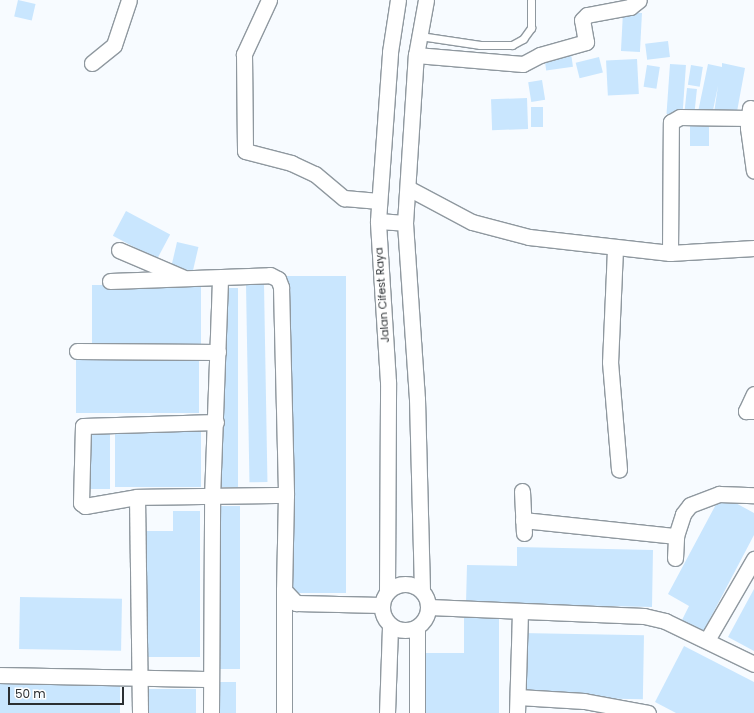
<!DOCTYPE html>
<style>
body{margin:0}
#map{position:relative;width:754px;height:713px;overflow:hidden;background:#f7fbff;font-family:Poppins,sans-serif}
div>[style]{position:absolute}
[style*='--x']{left:calc(var(--x)*1px);top:calc(var(--y)*1px);width:calc(var(--w)*1px);rotate:calc(var(--a)*1deg)}
.building>*{inset:0;background:#c9e6fe;transform-origin:0 0}
.roads{filter:drop-shadow(1px 0 #8f989f) drop-shadow(-1px 0 #8f989f) drop-shadow(0 1px #8f989f) drop-shadow(0 -1px #8f989f)}
.lane>*{height:7px;margin:-3.5px;padding:0 3.5px;transform-origin:3.5px;border-radius:3.5px;background:#fff}
.street>*{height:15px;margin:-7.5px;padding:0 7.5px;transform-origin:7.5px;border-radius:7.5px;background:#fff}
.street>.ring{margin:-7.5px;padding:0;box-sizing:content-box;background:none;border:15px solid #fff;border-radius:50%}
span{translate:-50% -50%;white-space:nowrap;text-align:center;line-height:1.15;-webkit-text-stroke:3px #fff;paint-order:stroke}
.street-label{font-size:11px;color:#2b2f32}
.scale{position:absolute;left:8px;top:687px;width:116px;height:18px;box-sizing:border-box;border:2px solid #2b2f32;border-top:0;padding-left:5px;font-size:12px;line-height:14px;white-space:nowrap;color:#2b2f32;-webkit-text-stroke:3px #fff;paint-order:stroke}
</style>
<div id="map">
<div class="building">
<i style="left:18px;top:0;width:18px;height:17px;rotate:13deg"></i>
<i style="left:623px;top:12px;width:19px;height:39px;rotate:3deg"></i>
<i style="left:668px;top:41px;width:16px;height:23px;rotate:83deg"></i>
<i style="left:571px;top:53px;width:14px;height:27px;rotate:82deg"></i>
<i style="left:599px;top:57px;width:16px;height:24px;rotate:76deg"></i>
<i style="left:637px;top:59px;width:35px;height:31px;rotate:87deg"></i>
<i style="clip-path:polygon(722px 63px,745px 68px,736px 117px,714px 113px,718px 86px,712px 115px,698px 112px,708px 64px,722px 67px)"></i>
<i style="left:670px;top:64px;width:16px;height:50px;rotate:4deg"></i>
<i style="left:647px;top:65px;width:13px;height:22px;rotate:9deg"></i>
<i style="left:691px;top:65px;width:12px;height:20px;rotate:9deg"></i>
<i style="left:542px;top:80px;width:20px;height:14px;rotate:81deg"></i>
<i style="left:687px;top:88px;width:10px;height:26px;rotate:6deg"></i>
<i style="left:527px;top:98px;width:31px;height:36px;rotate:88deg"></i>
<i style="left:531px;top:107px;width:12px;height:20px"></i>
<i style="left:690px;top:118px;width:19px;height:28px"></i>
<i style="left:126px;top:211px;width:50px;height:28px;rotate:28deg"></i>
<i style="left:177px;top:242px;width:22px;height:25px;rotate:13deg"></i>
<i style="left:286px;top:276px;width:60px;height:317px"></i>
<i style="left:264px;top:284px;width:198px;height:18px;rotate:89deg"></i>
<i style="left:92px;top:285px;width:109px;height:59px"></i>
<i style="left:221px;top:288px;width:17px;height:199px"></i>
<i style="left:76px;top:357px;width:123px;height:56px"></i>
<i style="left:90px;top:429px;width:20px;height:60px"></i>
<i style="left:115px;top:430px;width:86px;height:57px"></i>
<i style="clip-path:polygon(721px 495px,754px 513px,754px 535px,702px 634px,681px 622px,689px 606px,668px 594px)"></i>
<i style="left:214px;top:506px;width:26px;height:163px"></i>
<i style="clip-path:polygon(173px 511px,200px 511px,200px 657px,145px 657px,145px 531px,173px 531px)"></i>
<i style="clip-path:polygon(517px 547px,653px 550px,652px 607px,466px 603px,467px 565px,517px 566px)"></i>
<i style="clip-path:polygon(754px 589px,754px 651px,728px 637px)"></i>
<i style="left:20px;top:597px;width:102px;height:52px;rotate:1deg"></i>
<i style="clip-path:polygon(464px 618px,499px 618px,499px 713px,423px 713px,423px 653px,464px 653px)"></i>
<i style="left:521px;top:633px;width:123px;height:64px;rotate:1deg"></i>
<i style="clip-path:polygon(684px 646px,754px 682px,754px 713px,676px 713px,655px 702px)"></i>
<i style="left:120px;top:680px;width:33px;height:120px;rotate:90deg"></i>
<i style="left:214px;top:682px;width:22px;height:31px"></i>
<i style="left:142px;top:689px;width:54px;height:24px"></i>
</div>
<div class="roads">
<div class="lane">
<i style="--x:420;--y:36;--w:61;--a:8.5"></i>
<i style="--x:480;--y:45;--w:32;--a:0"></i>
<i style="--x:512;--y:45;--w:13;--a:-29"></i>
<i style="--x:523;--y:39;--w:14;--a:-54"></i>
<i style="--x:531;--y:28;--w:28;--a:-90"></i>
</div>
<div class="street">
<i style="--x:269;--y:0;--w:60;--a:114.8"></i>
<i style="--x:244;--y:54;--w:97;--a:89.4"></i>
<i style="--x:245;--y:151;--w:48;--a:14.6"></i>
<i style="--x:291;--y:163;--w:26;--a:25"></i>
<i style="--x:315;--y:174;--w:38;--a:40"></i>
<i style="--x:344;--y:198;--w:35;--a:5"></i>
<i style="--x:416;--y:55;--w:107;--a:4.8"></i>
<i style="--x:523;--y:64;--w:19;--a:-28"></i>
<i style="--x:540;--y:55;--w:48;--a:-15.8"></i>
<i style="--x:586;--y:42;--w:22;--a:-100"></i>
<i style="--x:582;--y:20;--w:7;--a:-45"></i>
<i style="--x:587;--y:15;--w:44;--a:-10.5"></i>
<i style="--x:630;--y:7;--w:11;--a:-38"></i>
<i style="--x:92;--y:63;--w:28;--a:-39"></i>
<i style="--x:114;--y:45;--w:47;--a:-71.6"></i>
<i style="--x:750;--y:108;--w:20;--a:96"></i>
<i style="--x:748;--y:128;--w:43;--a:82.1"></i>
<i style="--x:408;--y:188;--w:72;--a:28"></i>
<i style="--x:472;--y:222;--w:59;--a:14.7"></i>
<i style="--x:529;--y:237;--w:142;--a:6.5"></i>
<i style="--x:670;--y:253;--w:84;--a:-3.4"></i>
<i style="--x:378;--y:221;--w:27;--a:4"></i>
<i style="--x:615;--y:249;--w:113;--a:92.5"></i>
<i style="--x:610;--y:362;--w:108;--a:85.2"></i>
<i style="--x:119;--y:250;--w:69;--a:23.2"></i>
<i style="--x:670;--y:253;--w:131;--a:-89.6"></i>
<i style="--x:671;--y:122;--w:10;--a:-29"></i>
<i style="--x:680;--y:117;--w:69;--a:0.8"></i>
<i style="--x:110;--y:281;--w:160;--a:-2.1"></i>
<i style="--x:270;--y:275;--w:9;--a:27"></i>
<i style="--x:278;--y:279;--w:9;--a:69"></i>
<i style="--x:281;--y:287;--w:208;--a:88.6"></i>
<i style="--x:286;--y:495;--w:95;--a:91.2"></i>
<i style="--x:284;--y:590;--w:18;--a:47"></i>
<i style="--x:296;--y:603;--w:85;--a:1.3"></i>
<i style="--x:77;--y:351;--w:141;--a:0.4"></i>
<i style="--x:754;--y:394;--w:19;--a:115"></i>
<i style="--x:746;--y:411;--w:8;--a:0"></i>
<i style="--x:216;--y:422;--w:133;--a:178.3"></i>
<i style="--x:83;--y:426;--w:77;--a:91.5"></i>
<i style="--x:81;--y:503;--w:5;--a:37"></i>
<i style="--x:85;--y:506;--w:53;--a:-9.8"></i>
<i style="--x:137;--y:497;--w:149;--a:-0.8"></i>
<i style="--x:522;--y:491;--w:42;--a:87.3"></i>
<i style="--x:137;--y:497;--w:216;--a:89.2"></i>
<i style="--x:523;--y:520;--w:154;--a:6"></i>
<i style="--x:675;--y:558;--w:22;--a:-87"></i>
<i style="--x:676;--y:536;--w:23;--a:-72"></i>
<i style="--x:683;--y:514;--w:11;--a:-52"></i>
<i style="--x:690;--y:505;--w:31;--a:-21"></i>
<i style="--x:719;--y:494;--w:35;--a:2"></i>
<i class="ring" style="left:382px;top:584px;width:31px;height:31px"></i>
<i style="--x:284;--y:590;--w:123;--a:90"></i>
<i style="--x:422;--y:590;--w:191;--a:-91.5"></i>
<i style="--x:417;--y:399;--w:176;--a:-93.9"></i>
<i style="--x:405;--y:223;--w:168;--a:-86.3"></i>
<i style="--x:416;--y:55;--w:56;--a:-79.7"></i>
<i style="--x:387;--y:591;--w:209;--a:-89.7"></i>
<i style="--x:388;--y:382;--w:161;--a:-93.6"></i>
<i style="--x:378;--y:221;--w:169;--a:-85.9"></i>
<i style="--x:390;--y:52;--w:53;--a:-81.3"></i>
<i style="--x:429;--y:607;--w:215;--a:2.4"></i>
<i style="--x:644;--y:616;--w:22;--a:13"></i>
<i style="--x:665;--y:621;--w:99;--a:25.8"></i>
<i style="--x:417;--y:628;--w:85;--a:90"></i>
<i style="--x:707;--y:640;--w:94;--a:-59.9"></i>
<i style="--x:0;--y:675;--w:211;--a:1.1"></i>
<i style="--x:518;--y:697;--w:66;--a:3.5"></i>
<i style="--x:584;--y:701;--w:65;--a:10.6"></i>
<i style="--x:211;--y:713;--w:215;--a:-89.7"></i>
<i style="--x:212;--y:498;--w:219;--a:-87.9"></i>
<i style="--x:387;--y:713;--w:88;--a:-88"></i>
<i style="--x:517;--y:713;--w:101;--a:-88.3"></i>
</div>
</div>
<div class="street-label">
<span style="left:382px;top:295px;rotate:-94deg">Jalan Cifest Raya</span>
</div>
<div class="scale">50 m</div>
</div>
